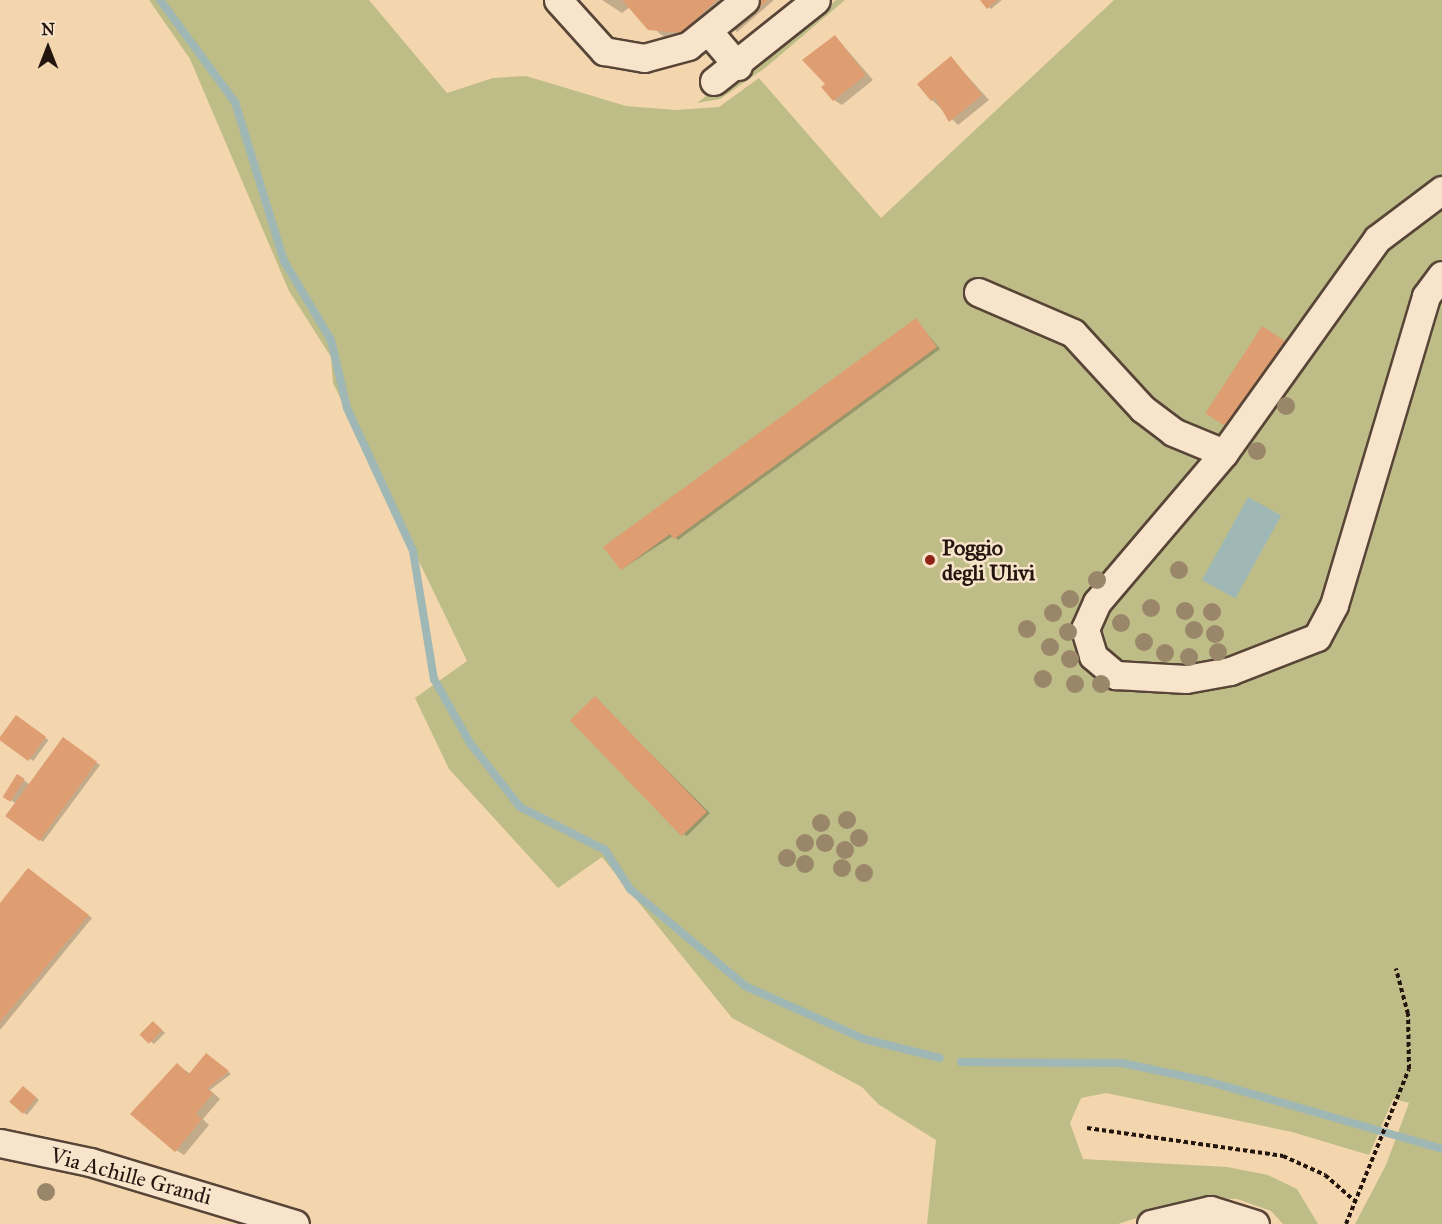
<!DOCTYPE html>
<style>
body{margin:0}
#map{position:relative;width:1442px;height:1224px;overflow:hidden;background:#f3d6ae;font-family:"IM FELL Great Primer",serif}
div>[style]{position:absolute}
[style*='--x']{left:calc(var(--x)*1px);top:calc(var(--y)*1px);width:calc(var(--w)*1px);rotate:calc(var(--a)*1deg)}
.green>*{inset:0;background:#bebd88}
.water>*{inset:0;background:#9fb7b5;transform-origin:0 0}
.shadow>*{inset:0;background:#0003;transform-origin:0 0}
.stream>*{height:8px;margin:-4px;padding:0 4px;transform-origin:4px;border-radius:4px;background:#9fb7b5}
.building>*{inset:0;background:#df9d72;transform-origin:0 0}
.path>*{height:4px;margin-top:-2px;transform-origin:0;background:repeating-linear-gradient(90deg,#24150f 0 4.5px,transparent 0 7.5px)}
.roads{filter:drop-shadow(2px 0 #584537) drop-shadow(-2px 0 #584537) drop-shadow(0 2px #584537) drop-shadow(0 -2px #584537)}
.minor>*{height:27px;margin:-13.5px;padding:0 13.5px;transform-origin:13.5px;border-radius:13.5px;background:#f7e4ca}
.trees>*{width:18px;height:18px;margin:-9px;border-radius:50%;background:#9a876a}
.dots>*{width:16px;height:16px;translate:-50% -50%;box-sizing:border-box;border:3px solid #f7e4ca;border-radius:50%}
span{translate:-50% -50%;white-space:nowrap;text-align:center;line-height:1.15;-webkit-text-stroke:5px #f7e4ca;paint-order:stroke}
.poi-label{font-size:22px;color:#24150f;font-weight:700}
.left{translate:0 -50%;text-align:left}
.street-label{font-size:22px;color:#24150f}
.north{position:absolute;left:18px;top:18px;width:60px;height:60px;-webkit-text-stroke:4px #f7e4ca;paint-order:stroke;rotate:0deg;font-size:16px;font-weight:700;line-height:24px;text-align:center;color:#24150f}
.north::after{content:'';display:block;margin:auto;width:21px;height:27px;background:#24150f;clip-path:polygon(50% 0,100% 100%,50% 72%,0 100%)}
</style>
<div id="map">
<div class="green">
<i style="clip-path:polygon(149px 0,369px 0,447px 93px,493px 78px,526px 76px,626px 106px,676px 110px,719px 107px,759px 78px,881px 218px,1114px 0,1442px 0,1442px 1224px,1355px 1224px,1386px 1165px,1409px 1103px,1393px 1099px,1369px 1155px,1292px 1132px,1106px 1093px,1081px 1098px,1070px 1123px,1083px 1159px,1227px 1167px,1268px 1175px,1297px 1189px,1318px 1224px,1283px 1224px,1271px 1211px,1237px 1199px,1197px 1198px,1118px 1224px,927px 1224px,936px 1140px,878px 1104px,862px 1087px,732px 1018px,602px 857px,558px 888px,449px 769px,415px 698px,467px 661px,333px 383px,331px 357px,289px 291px,190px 59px)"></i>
<i style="clip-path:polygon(836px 0,845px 0,765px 68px,720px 99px,697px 103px,747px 65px,754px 71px)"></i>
</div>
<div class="water">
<i style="left:1248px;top:497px;width:38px;height:95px;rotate:29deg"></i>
</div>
<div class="shadow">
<i style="clip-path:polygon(602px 0,774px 0,737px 32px,727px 22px,698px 42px,666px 39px,630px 7px,622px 13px)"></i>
<i style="clip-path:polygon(982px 0,1002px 0,991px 9px)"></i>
<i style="clip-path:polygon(835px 36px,873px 80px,842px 105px,834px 100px)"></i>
<i style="clip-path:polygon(951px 58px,989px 100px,958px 125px,932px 100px)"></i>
<i style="clip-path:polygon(916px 320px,940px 349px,678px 540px,673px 536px,622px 569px)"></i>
<i style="clip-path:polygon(1262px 328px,1287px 344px,1230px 429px)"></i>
<i style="clip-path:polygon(595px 698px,710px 813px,687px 836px,684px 834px)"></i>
<i style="left:17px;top:717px;width:39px;height:26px;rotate:36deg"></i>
<i style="clip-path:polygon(67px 741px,100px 765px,43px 842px,6px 815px,15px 803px,4px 795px,21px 778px,29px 784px)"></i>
<i style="clip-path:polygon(31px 872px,92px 918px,0 1030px,0 906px)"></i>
<i style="clip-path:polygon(157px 1025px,165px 1033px,154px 1044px,142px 1035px)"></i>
<i style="clip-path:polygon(210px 1057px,231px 1074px,210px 1090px,220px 1099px,203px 1119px,209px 1125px,184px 1155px,176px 1150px,177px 1065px,191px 1074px)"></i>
<i style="clip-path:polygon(27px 1090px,39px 1100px,27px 1115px,24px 1113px)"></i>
</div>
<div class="stream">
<i style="--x:160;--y:0;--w:127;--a:53.7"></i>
<i style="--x:235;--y:102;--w:166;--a:72.9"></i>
<i style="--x:284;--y:261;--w:92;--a:59.3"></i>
<i style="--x:331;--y:340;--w:70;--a:76.8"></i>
<i style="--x:347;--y:408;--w:157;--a:65.2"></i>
<i style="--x:413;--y:551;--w:130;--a:80.7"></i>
<i style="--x:434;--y:679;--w:73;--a:60.6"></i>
<i style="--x:470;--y:743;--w:81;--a:52"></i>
<i style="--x:520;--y:807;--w:95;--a:26.8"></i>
<i style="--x:605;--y:850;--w:46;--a:57.3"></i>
<i style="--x:630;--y:889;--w:150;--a:40.1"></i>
<i style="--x:745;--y:986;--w:130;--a:24"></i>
<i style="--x:864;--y:1039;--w:78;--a:14"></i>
<i style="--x:961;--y:1062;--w:161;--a:0.4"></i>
<i style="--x:1122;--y:1063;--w:87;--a:12"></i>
<i style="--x:1207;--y:1081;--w:245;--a:16.1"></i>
</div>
<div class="building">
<i style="clip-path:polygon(622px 0,717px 0,681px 33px,648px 30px)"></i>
<i style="clip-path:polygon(750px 0,768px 0,732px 31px,725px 22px)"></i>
<i style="clip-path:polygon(980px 0,997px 0,987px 9px)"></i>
<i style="clip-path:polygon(835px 35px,866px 75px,833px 101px,821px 87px,825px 84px,802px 60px)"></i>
<i style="clip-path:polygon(951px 56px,982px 95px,949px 122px,935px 98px,931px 101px,917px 84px)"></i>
<i style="clip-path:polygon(916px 318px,937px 347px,674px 539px,670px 534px,621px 570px,603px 547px)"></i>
<i style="left:1262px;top:326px;width:27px;height:104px;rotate:33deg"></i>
<i style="left:595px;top:696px;width:161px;height:35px;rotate:46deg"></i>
<i style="left:16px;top:715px;width:37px;height:30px;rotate:36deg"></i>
<i style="left:63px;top:737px;width:42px;height:98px;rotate:36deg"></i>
<i style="left:17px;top:774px;width:9px;height:27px;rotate:32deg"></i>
<i style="clip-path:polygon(28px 868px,89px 915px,0 1022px,0 903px)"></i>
<i style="left:153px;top:1021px;width:13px;height:19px;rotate:45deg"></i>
<i style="clip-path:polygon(206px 1053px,229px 1071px,207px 1089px,213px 1093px,196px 1114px,202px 1119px,175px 1152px,130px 1114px,177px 1063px,189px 1074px)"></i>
<i style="left:23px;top:1086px;width:18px;height:21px;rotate:41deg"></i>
</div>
<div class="path">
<i style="--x:1087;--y:1128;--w:198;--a:8.1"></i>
<i style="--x:1283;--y:1156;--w:46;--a:24.3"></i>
<i style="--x:1325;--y:1175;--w:41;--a:41.1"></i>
<i style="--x:1346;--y:1224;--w:167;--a:-67.9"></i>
<i style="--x:1409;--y:1069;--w:55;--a:-91"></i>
<i style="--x:1408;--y:1014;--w:47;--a:-104.9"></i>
</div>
<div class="roads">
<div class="minor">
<i style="--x:558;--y:0;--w:69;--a:48"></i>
<i style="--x:604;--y:51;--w:41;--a:9.9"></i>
<i style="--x:644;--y:58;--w:46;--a:-15.3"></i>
<i style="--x:688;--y:46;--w:73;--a:-38.9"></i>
<i style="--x:708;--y:31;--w:46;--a:49.4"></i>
<i style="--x:714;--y:81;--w:130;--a:-38.5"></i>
<i style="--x:1442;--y:190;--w:81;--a:143"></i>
<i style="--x:1377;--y:239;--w:263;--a:125.6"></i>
<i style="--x:1224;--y:453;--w:196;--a:130.4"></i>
<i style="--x:1097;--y:602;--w:30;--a:114"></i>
<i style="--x:1085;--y:629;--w:28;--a:73"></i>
<i style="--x:1093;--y:656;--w:30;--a:40"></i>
<i style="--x:1116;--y:675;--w:70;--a:3.3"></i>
<i style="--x:1186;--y:679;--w:45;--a:-10.3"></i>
<i style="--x:1230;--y:671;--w:93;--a:-21.3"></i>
<i style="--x:1317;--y:637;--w:36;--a:-62"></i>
<i style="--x:1334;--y:605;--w:322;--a:-73.4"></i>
<i style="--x:1426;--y:296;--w:26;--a:-53"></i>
<i style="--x:978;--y:292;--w:103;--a:23.3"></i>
<i style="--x:1073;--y:333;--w:103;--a:47.4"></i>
<i style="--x:1143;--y:409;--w:38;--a:37"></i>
<i style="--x:1173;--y:432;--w:55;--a:22.4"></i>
<i style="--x:0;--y:1143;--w:92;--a:11.9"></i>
<i style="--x:90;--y:1162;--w:214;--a:16.8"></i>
<i style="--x:1151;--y:1224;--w:61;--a:-13.3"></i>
<i style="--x:1210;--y:1210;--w:47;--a:17.3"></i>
</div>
</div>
<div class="trees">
<i style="left:1286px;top:406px"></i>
<i style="left:1257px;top:451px"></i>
<i style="left:1179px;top:570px"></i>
<i style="left:1097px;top:580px"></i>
<i style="left:1070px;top:599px"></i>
<i style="left:1151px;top:608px"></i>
<i style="left:1185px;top:611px"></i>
<i style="left:1212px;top:612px"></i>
<i style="left:1053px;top:613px"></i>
<i style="left:1121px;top:623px"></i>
<i style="left:1027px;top:629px"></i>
<i style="left:1194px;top:630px"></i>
<i style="left:1068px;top:632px"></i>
<i style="left:1215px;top:634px"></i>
<i style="left:1144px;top:642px"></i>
<i style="left:1050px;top:647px"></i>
<i style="left:1218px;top:652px"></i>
<i style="left:1165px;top:653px"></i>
<i style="left:1189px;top:657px"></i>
<i style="left:1070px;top:659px"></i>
<i style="left:1043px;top:679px"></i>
<i style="left:1075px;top:684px"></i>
<i style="left:1101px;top:684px"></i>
<i style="left:847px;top:820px"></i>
<i style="left:821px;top:823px"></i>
<i style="left:859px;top:838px"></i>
<i style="left:805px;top:843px"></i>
<i style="left:825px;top:843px"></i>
<i style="left:845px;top:850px"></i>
<i style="left:787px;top:858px"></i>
<i style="left:805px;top:864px"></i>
<i style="left:842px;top:868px"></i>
<i style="left:864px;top:873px"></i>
<i style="left:46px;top:1192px"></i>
</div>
<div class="dots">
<i style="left:930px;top:560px;background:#8f2418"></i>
</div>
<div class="poi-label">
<span class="left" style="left:942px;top:560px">Poggio<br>degli Ulivi</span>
</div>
<div class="street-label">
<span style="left:131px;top:1176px;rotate:15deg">Via Achille Grandi</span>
</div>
<div class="north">N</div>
</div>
